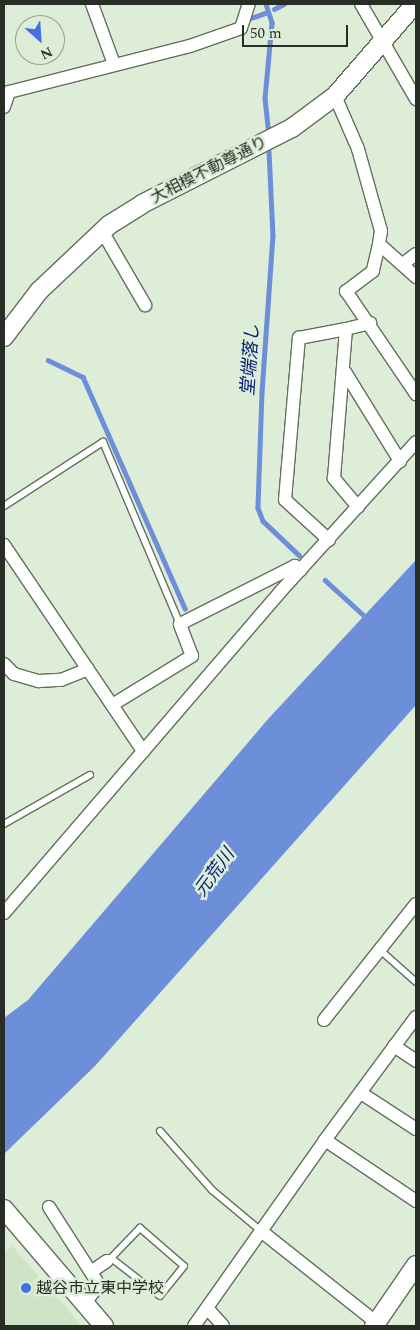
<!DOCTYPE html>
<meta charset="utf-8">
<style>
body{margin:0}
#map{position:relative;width:420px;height:1330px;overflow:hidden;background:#deedd8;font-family:Spectral,"Noto Sans JP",serif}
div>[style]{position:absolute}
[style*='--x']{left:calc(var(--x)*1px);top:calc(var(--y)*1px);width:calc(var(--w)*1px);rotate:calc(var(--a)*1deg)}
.built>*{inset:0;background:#cfe3c7}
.water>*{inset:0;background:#6d8fd9}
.stream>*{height:4.5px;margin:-2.25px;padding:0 2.25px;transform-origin:2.25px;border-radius:2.25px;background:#6d8fd9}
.roads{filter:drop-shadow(1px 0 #62705e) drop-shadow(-1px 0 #62705e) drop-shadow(0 1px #62705e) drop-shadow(0 -1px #62705e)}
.lane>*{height:6px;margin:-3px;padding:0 3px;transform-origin:3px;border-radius:3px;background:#fff}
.street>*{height:12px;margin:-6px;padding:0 6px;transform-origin:6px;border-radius:6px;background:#fff}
.secondary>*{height:18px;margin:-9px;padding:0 9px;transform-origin:9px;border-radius:9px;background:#fff}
.dots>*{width:14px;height:14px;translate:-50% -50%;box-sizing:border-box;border:2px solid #deedd8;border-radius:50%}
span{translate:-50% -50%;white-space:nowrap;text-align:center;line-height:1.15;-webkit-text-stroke:5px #deedd8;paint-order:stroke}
.street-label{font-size:16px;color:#282e26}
.poi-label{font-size:16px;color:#282e26}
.left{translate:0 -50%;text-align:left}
.water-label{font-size:18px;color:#072175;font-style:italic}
.frame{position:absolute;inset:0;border:5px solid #282e26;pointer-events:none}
.north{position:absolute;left:15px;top:15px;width:50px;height:50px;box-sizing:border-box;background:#deedd8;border:1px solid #95a191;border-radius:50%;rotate:154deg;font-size:14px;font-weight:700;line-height:20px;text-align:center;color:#282e26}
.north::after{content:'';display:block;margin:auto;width:18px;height:22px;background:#4371e2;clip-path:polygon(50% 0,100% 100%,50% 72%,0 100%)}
.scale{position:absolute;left:242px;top:25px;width:106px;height:22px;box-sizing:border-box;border:2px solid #282e26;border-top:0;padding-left:6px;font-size:15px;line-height:18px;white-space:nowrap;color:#282e26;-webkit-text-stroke:4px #deedd8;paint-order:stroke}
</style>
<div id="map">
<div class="built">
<i style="clip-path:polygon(12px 1246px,82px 1326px,4px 1326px,4px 1251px)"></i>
</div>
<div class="water">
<i style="clip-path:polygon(416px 560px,416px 705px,95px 1066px,4px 1154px,4px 1018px,28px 1000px,269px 718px)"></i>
</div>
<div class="stream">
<i style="--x:266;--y:4;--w:20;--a:72"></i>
<i style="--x:272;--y:23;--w:75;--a:95.3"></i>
<i style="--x:265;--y:98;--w:30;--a:84"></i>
<i style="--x:274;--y:9;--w:11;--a:-27"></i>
<i style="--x:248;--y:19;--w:18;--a:-19"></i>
<i style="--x:269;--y:151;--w:84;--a:87.3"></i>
<i style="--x:273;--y:235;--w:157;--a:94"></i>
<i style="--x:262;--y:392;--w:116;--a:92"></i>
<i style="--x:258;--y:508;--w:14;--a:69"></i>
<i style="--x:263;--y:521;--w:50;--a:43.4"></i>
<i style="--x:48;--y:360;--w:39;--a:26"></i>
<i style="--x:83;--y:377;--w:253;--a:66.2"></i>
<i style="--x:325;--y:580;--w:59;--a:42.3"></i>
</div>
<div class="roads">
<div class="lane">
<i style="--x:4;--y:506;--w:118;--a:-32.9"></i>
<i style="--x:103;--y:442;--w:198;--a:67.1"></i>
<i style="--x:4;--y:824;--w:99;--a:-29.7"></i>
<i style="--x:380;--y:950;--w:48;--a:41.6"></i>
<i style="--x:160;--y:1131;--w:79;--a:48.6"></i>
<i style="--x:212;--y:1190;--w:64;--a:39.9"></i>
<i style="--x:140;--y:1228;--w:58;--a:40.8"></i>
<i style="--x:184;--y:1266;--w:38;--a:129"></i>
<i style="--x:160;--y:1296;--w:62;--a:-142.2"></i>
<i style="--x:111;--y:1258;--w:42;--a:-46"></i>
</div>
<div class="street">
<i style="--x:92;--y:4;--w:64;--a:69.9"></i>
<i style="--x:361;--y:4;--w:110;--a:59.9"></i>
<i style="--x:335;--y:96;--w:58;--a:66.5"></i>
<i style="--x:358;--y:149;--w:85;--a:74.3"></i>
<i style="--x:381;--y:231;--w:13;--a:99"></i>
<i style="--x:379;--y:244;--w:50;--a:41.7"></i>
<i style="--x:4;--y:107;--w:16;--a:-72"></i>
<i style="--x:9;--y:92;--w:187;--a:-14.3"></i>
<i style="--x:190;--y:46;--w:54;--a:-19.4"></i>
<i style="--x:241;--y:28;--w:25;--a:-72"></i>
<i style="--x:102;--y:231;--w:86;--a:59.8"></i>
<i style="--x:379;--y:244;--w:28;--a:103"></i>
<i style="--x:373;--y:271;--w:34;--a:143"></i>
<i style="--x:346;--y:291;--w:125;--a:55.8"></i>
<i style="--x:403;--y:264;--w:16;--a:-38"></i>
<i style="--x:345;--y:372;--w:105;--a:58.3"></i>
<i style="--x:358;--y:507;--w:38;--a:-130"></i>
<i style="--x:334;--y:478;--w:149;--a:-85.4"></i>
<i style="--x:346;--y:329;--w:25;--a:-14"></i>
<i style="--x:329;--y:540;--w:59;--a:-137.7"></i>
<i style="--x:285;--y:500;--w:163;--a:-85.1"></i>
<i style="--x:299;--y:338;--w:48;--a:-10.8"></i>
<i style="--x:4;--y:545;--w:249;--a:56"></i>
<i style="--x:4;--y:664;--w:14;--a:45"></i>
<i style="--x:14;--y:674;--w:26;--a:16"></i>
<i style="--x:39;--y:681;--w:22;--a:-3"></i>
<i style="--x:61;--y:680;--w:29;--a:-22"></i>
<i style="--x:112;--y:705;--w:94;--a:-31.5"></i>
<i style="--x:192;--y:656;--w:34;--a:-111"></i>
<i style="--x:180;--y:624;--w:129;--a:-26.8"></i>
<i style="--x:295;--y:566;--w:7;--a:34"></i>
<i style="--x:4;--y:913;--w:423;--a:-49.3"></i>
<i style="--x:280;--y:592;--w:202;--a:-47.8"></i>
<i style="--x:324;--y:1020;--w:148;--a:-51.6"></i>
<i style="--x:394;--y:1046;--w:27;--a:34"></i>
<i style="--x:361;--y:1093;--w:66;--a:33.2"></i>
<i style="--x:325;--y:1140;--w:110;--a:33.8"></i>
<i style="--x:49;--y:1207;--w:93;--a:57.3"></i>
<i style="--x:99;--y:1285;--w:23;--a:128"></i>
<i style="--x:261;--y:1231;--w:148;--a:38.4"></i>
<i style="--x:92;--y:1271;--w:18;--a:-34"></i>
<i style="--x:207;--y:1308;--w:24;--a:48"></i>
<i style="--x:194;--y:1326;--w:228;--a:-54.8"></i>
<i style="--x:325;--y:1140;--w:153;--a:-53.5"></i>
</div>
<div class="secondary">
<i style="--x:4;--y:337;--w:58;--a:-52.7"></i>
<i style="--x:39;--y:291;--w:96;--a:-43.3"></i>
<i style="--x:109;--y:225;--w:39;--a:-32"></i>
<i style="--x:142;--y:204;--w:168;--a:-26.9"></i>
<i style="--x:292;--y:128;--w:54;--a:-36.7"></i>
<i style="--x:335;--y:96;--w:122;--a:-49"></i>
<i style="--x:4;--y:1209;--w:154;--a:49.5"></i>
<i style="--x:374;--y:1326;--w:74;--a:-55.5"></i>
</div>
</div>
<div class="dots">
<i style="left:26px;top:1288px;background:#4371e2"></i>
</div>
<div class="street-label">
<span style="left:209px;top:170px;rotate:-27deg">大相模不動尊通り</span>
</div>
<div class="poi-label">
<span class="left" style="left:36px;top:1288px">越谷市立東中学校</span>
</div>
<div class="water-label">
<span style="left:251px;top:360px;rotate:-86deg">堂端落し</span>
<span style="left:215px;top:873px;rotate:-54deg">元荒川</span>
</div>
<div class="frame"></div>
<div class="north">N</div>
<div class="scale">50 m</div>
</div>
